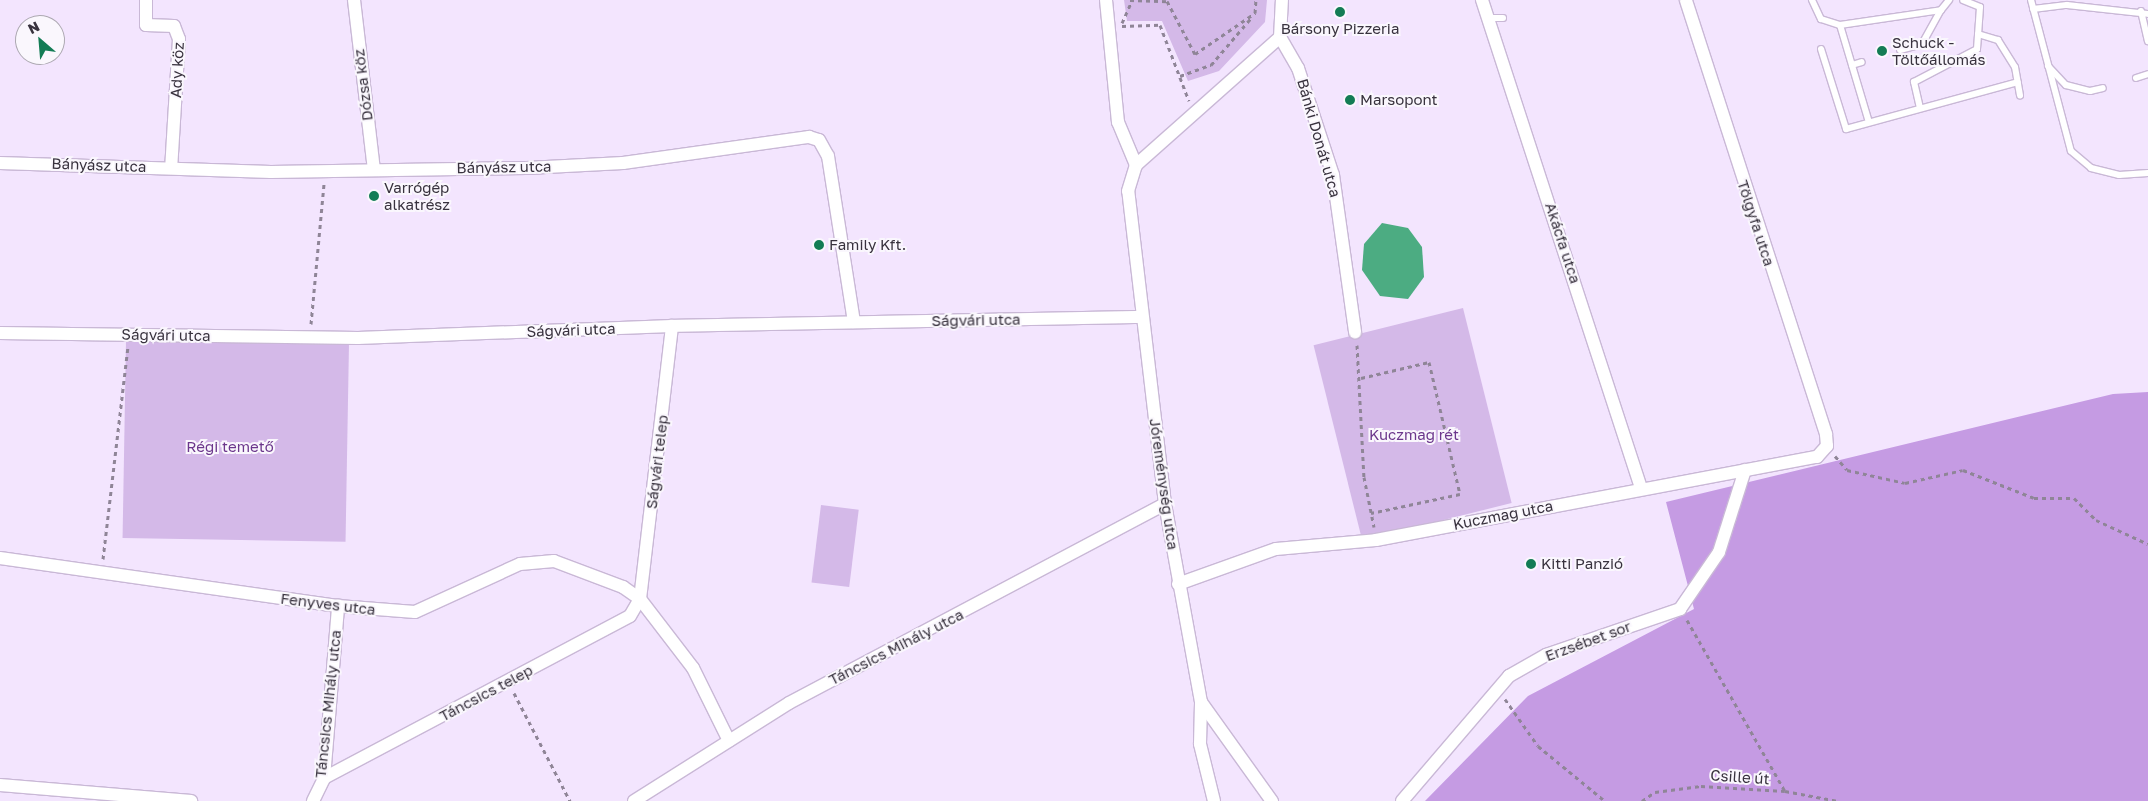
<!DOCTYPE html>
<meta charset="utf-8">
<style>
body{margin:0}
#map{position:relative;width:2148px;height:801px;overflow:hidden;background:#f3e5fe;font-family:"Golos Text",sans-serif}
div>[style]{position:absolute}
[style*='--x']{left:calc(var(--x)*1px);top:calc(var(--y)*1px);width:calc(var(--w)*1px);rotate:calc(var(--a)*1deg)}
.green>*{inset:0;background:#d4b9e8;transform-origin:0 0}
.forest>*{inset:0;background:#c59be3}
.water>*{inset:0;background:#4cac82}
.path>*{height:3px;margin-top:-1.5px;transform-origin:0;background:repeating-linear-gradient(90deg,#8f8597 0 4px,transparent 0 8px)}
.roads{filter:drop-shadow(1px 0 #c9b8d6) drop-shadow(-1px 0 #c9b8d6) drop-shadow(0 1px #c9b8d6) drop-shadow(0 -1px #c9b8d6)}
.lane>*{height:6px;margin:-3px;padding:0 3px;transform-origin:3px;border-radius:3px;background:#fff}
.street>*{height:12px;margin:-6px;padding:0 6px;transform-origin:6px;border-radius:6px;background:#fff}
.dots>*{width:14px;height:14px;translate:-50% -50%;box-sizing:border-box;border:2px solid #faf7fd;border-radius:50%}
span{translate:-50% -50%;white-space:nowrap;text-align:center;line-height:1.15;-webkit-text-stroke:4px #faf7fd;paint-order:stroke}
.poi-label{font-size:15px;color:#38323e}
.left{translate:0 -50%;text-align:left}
.street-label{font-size:15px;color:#38323e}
.park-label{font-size:15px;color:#6c378c}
.north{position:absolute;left:15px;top:15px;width:50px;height:50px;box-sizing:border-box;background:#faf7fd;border:1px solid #aca8b1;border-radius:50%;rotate:333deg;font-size:14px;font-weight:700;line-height:20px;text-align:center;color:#38323e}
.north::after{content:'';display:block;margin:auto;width:18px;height:22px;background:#137c55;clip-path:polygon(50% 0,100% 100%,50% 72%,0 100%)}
</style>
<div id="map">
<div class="green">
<i style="clip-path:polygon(1124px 0,1267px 0,1265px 22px,1219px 71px,1188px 81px,1162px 21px,1127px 21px)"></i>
<i style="left:1463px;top:308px;width:201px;height:154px;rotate:76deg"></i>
<i style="left:126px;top:341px;width:223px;height:197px;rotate:1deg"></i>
<i style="left:821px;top:505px;width:38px;height:78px;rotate:7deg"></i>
</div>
<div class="forest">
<i style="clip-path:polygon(2148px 392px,2148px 801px,1425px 801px,1528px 696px,1694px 609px,1666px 502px,2113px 394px)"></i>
</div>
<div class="water">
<i style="clip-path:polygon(1382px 223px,1408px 228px,1422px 247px,1424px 277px,1408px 299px,1380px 296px,1362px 270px,1364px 244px)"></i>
</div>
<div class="path">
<i style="--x:1130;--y:0;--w:37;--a:2"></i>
<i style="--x:1167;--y:1;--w:60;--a:62.2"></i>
<i style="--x:1195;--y:54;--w:73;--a:-34.3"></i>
<i style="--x:1255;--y:13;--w:13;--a:-86"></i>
<i style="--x:1122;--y:23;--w:22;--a:-66"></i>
<i style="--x:1122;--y:26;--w:38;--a:-2"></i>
<i style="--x:1160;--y:25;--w:81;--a:69.1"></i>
<i style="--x:1180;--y:76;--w:33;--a:-20"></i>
<i style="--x:1211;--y:65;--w:63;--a:-49.5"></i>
<i style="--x:311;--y:324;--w:142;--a:-84.7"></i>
<i style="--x:1357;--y:345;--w:132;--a:87"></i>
<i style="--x:1364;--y:477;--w:51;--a:78.7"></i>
<i style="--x:1361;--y:378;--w:70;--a:-13.2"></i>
<i style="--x:1429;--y:362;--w:136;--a:76.8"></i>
<i style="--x:1460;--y:494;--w:91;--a:167.9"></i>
<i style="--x:1835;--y:456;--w:18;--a:49"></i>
<i style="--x:1847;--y:470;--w:59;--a:12.6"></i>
<i style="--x:1905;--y:483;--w:59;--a:-12.6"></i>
<i style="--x:1963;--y:470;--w:76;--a:21.5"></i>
<i style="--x:2034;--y:498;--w:40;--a:0"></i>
<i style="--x:2074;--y:498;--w:31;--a:45"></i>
<i style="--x:2096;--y:520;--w:57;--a:24.8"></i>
<i style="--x:103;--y:559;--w:213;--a:-83.3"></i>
<i style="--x:1687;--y:620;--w:197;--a:60.2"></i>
<i style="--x:514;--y:693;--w:122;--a:62.6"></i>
<i style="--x:1505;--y:699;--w:57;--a:54.9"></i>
<i style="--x:1538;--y:746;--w:87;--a:39.4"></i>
<i style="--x:1642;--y:801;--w:16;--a:-35"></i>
<i style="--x:1655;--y:792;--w:46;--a:-7.4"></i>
<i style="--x:1701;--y:786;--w:84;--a:3.4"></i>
<i style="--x:1785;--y:791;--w:54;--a:10.7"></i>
</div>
<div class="roads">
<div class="lane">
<i style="--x:1812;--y:0;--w:21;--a:65"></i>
<i style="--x:1821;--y:19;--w:20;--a:18"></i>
<i style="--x:1840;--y:25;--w:102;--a:-8.4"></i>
<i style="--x:1941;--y:10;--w:13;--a:-51"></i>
<i style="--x:2031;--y:0;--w:156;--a:75.2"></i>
<i style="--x:2071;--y:151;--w:26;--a:40"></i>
<i style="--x:2091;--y:168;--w:29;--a:14"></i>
<i style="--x:2119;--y:175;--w:29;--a:-4"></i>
<i style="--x:2033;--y:9;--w:34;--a:-7"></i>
<i style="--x:2067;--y:5;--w:81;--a:6.3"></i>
<i style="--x:2141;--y:11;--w:31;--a:77"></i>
<i style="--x:1490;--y:18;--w:13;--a:0"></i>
<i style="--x:1840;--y:25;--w:101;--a:73.4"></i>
<i style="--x:1978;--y:34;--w:21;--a:17"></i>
<i style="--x:1998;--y:40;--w:32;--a:58"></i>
<i style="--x:2015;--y:67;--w:29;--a:80"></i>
<i style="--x:1821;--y:49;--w:84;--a:72.6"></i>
<i style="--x:1846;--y:129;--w:178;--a:-15.3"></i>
<i style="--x:1900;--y:50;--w:23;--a:-15"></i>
<i style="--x:1922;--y:44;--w:39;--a:-61"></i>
<i style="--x:1852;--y:65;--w:10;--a:-17"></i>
<i style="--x:2048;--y:66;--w:26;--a:47"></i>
<i style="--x:2066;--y:85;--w:25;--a:14"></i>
<i style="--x:2090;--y:91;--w:13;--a:-13"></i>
<i style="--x:2136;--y:78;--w:13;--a:-18"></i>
<i style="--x:1920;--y:108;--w:27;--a:-103"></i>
<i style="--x:1914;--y:82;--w:71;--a:-27.6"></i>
<i style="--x:1977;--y:49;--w:42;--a:-85.9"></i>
<i style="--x:1980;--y:7;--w:18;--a:-158"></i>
</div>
<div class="street">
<i style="--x:146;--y:0;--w:25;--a:90"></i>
<i style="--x:146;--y:25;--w:28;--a:2"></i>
<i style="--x:174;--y:26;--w:14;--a:69"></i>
<i style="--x:179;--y:39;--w:129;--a:93.5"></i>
<i style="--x:354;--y:0;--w:170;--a:83.3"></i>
<i style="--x:1106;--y:0;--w:123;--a:84.4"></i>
<i style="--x:1118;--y:122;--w:47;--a:67.3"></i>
<i style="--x:1482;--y:0;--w:513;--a:71.95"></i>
<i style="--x:1280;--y:37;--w:36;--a:60"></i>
<i style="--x:1298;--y:68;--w:113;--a:71.9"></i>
<i style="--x:1333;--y:175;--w:159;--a:82"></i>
<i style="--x:1280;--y:37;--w:37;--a:-87"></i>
<i style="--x:0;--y:163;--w:271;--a:1.9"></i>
<i style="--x:271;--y:172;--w:256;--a:-0.9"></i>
<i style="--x:527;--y:168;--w:96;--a:-3"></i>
<i style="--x:623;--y:163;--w:188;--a:-8"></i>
<i style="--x:809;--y:137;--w:10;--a:17"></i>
<i style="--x:819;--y:140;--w:18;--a:61"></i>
<i style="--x:828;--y:156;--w:168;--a:81.1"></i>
<i style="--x:0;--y:333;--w:358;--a:0.8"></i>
<i style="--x:358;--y:338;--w:314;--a:-2.2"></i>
<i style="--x:672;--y:326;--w:470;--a:-1.1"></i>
<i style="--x:0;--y:558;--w:341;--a:8.1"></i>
<i style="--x:338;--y:606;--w:77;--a:4.5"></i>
<i style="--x:415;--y:612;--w:115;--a:-24.6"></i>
<i style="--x:520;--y:564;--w:34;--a:-5"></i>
<i style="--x:554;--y:561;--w:74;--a:20.6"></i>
<i style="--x:623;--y:587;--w:21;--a:35"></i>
<i style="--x:640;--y:599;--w:87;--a:52.5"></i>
<i style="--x:693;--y:668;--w:81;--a:63.7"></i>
<i style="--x:1178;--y:584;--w:104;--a:-19.7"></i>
<i style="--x:1276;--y:549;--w:100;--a:-5.1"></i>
<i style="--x:1376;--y:540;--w:449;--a:-10.7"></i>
<i style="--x:1817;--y:457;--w:15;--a:-48"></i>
<i style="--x:1827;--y:446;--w:12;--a:-95"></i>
<i style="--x:1826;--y:434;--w:456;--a:-107.9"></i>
<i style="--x:1201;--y:702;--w:122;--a:54.4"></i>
<i style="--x:324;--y:778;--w:346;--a:-27.9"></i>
<i style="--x:630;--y:616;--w:20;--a:-60"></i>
<i style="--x:640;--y:599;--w:275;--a:-83.3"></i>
<i style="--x:0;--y:785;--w:192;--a:4.8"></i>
<i style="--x:313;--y:801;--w:25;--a:-64"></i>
<i style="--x:324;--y:778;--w:173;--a:-85.3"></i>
<i style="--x:634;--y:801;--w:183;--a:-32.3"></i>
<i style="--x:789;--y:703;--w:425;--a:-27.9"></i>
<i style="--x:1214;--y:801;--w:59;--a:-103.8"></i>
<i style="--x:1200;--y:744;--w:42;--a:-88.6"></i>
<i style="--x:1201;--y:702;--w:201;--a:-100.3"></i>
<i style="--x:1165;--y:504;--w:315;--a:-96.7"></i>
<i style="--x:1128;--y:191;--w:27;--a:-73"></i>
<i style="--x:1136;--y:165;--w:193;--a:-41.6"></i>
<i style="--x:1402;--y:801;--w:165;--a:-49.4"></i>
<i style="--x:1509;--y:676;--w:43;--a:-29.6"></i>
<i style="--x:1546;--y:655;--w:142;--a:-18.9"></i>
<i style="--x:1680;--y:609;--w:69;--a:-55.6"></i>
<i style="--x:1719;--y:552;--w:86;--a:-72.4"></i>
</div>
</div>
<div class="dots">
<i style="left:1340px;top:12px;background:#137c55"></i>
<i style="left:1882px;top:51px;background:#137c55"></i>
<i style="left:1350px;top:100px;background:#137c55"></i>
<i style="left:374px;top:196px;background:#137c55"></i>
<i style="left:819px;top:245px;background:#137c55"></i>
<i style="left:1531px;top:564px;background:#137c55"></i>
</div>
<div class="poi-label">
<span style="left:1340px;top:29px">Bársony Pizzeria</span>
<span class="left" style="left:1892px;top:51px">Schuck -<br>Töltőállomás</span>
<span class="left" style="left:1360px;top:100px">Marsopont</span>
<span class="left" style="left:384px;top:196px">Varrógép<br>alkatrész</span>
<span class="left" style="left:829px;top:245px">Family Kft.</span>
<span class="left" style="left:1541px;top:564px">Kitti Panzió</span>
</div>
<div class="street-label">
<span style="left:177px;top:70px;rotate:-87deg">Ady köz</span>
<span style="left:363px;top:85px;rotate:-97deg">Dózsa köz</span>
<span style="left:1319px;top:138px;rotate:74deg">Bánki Donát utca</span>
<span style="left:99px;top:165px;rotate:2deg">Bányász utca</span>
<span style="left:504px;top:167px;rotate:-1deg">Bányász utca</span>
<span style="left:1756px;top:223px;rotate:72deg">Tölgyfa utca</span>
<span style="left:1563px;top:243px;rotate:72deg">Akácfa utca</span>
<span style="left:976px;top:320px;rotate:-1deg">Ságvári utca</span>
<span style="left:571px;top:330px;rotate:-2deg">Ságvári utca</span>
<span style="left:166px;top:335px;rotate:1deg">Ságvári utca</span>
<span style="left:657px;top:462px;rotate:-83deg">Ságvári telep</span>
<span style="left:1164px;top:484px;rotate:82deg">Jóreménység utca</span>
<span style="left:1503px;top:515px;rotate:-11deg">Kuczmag utca</span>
<span style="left:328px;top:604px;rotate:7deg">Fenyves utca</span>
<span style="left:1588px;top:641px;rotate:-20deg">Erzsébet sor</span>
<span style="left:896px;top:647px;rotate:-27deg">Táncsics Mihály utca</span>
<span style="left:486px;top:693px;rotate:-28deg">Táncsics telep</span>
<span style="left:328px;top:704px;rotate:-84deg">Táncsics Mihály utca</span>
<span style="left:1740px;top:777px;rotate:4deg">Csille út</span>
</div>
<div class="park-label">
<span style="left:1414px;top:435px">Kuczmag rét</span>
<span style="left:230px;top:447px">Régi temető</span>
</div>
<div class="north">N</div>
</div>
